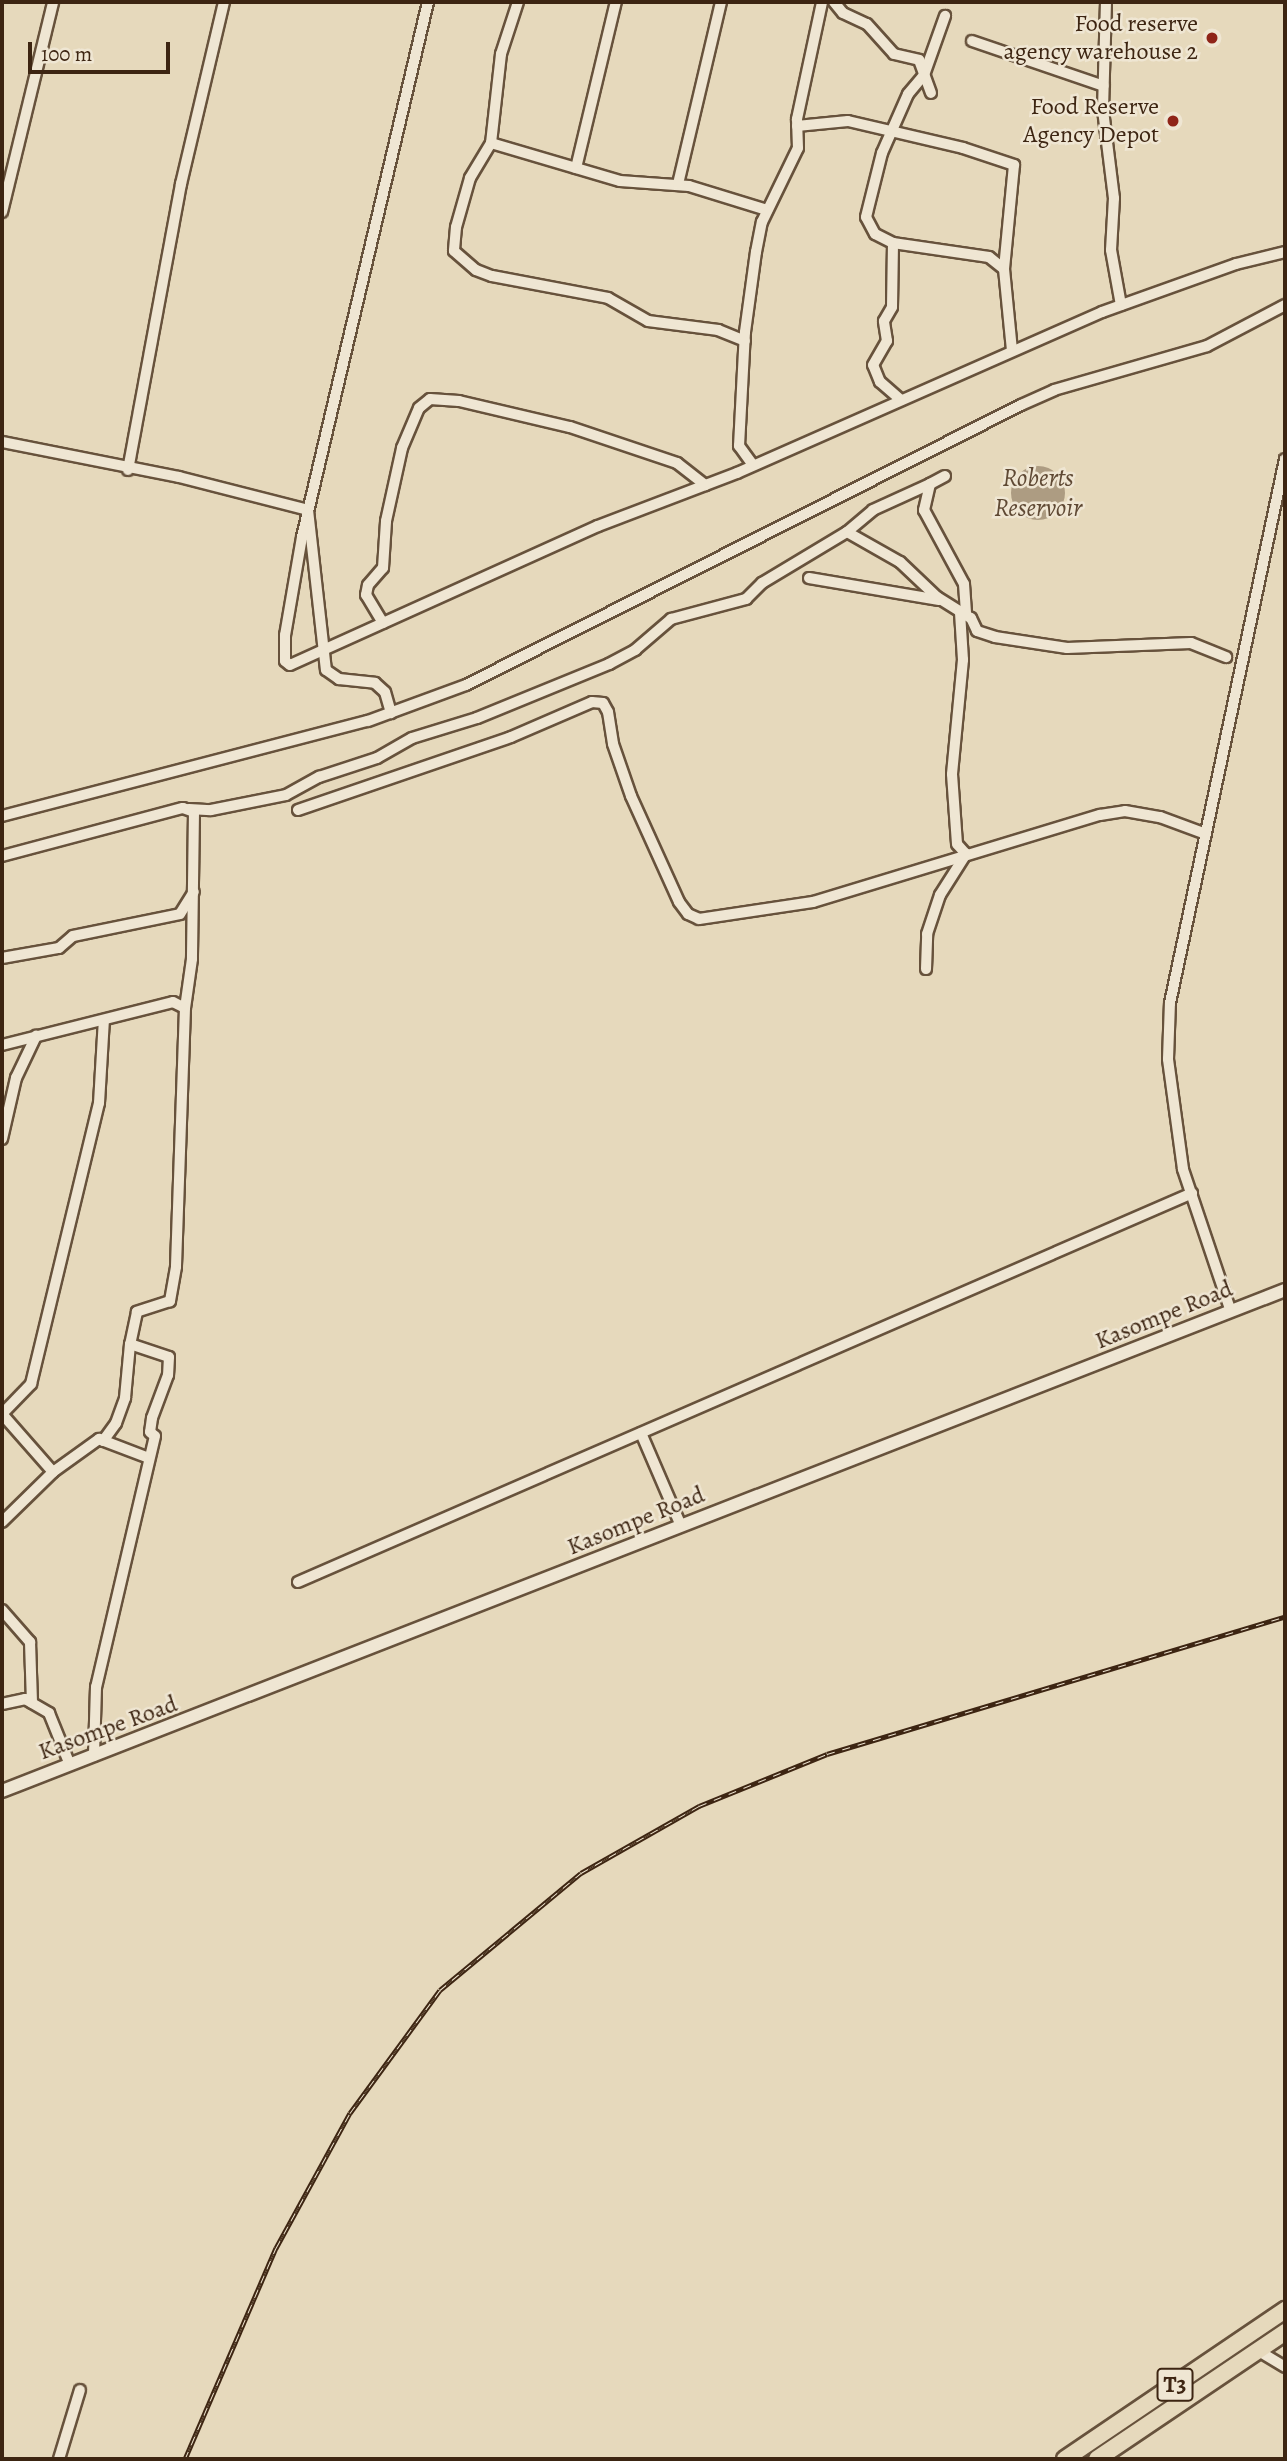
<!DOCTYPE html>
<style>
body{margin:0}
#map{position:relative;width:1287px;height:2461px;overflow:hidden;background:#e6d9bc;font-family:Alegreya,serif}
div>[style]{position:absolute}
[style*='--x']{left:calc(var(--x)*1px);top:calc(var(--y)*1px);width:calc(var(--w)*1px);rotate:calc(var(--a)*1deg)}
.water>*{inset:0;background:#ad9c82}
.round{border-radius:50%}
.roads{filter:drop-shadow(2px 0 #67523c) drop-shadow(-2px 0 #67523c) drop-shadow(0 2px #67523c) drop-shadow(0 -2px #67523c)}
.minor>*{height:10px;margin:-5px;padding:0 5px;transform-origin:5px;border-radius:5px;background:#efe6d3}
.tertiary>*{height:12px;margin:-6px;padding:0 6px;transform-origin:6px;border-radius:6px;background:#efe6d3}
.trunk>*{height:16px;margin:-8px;padding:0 8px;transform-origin:8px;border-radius:8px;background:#e6d9bc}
.rail>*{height:5px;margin-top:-2.5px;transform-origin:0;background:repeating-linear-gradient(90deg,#efe6d3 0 8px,#3d2512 0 16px);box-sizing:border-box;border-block:2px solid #3d2512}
.dots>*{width:19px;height:19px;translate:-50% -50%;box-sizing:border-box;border:4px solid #efe6d3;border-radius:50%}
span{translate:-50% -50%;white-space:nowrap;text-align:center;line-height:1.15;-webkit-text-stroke:5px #efe6d3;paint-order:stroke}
.shield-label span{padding:2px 5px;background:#efe6d3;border:2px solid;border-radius:5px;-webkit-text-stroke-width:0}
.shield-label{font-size:23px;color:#3d2512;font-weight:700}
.poi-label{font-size:24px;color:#3d2512}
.right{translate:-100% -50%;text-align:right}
.street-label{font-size:24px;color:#3d2512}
.water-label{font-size:26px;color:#5f4934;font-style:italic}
.frame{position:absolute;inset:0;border:4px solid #3d2512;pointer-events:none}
.scale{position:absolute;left:28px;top:42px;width:142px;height:32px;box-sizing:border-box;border:4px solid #3d2512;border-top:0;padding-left:9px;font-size:21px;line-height:24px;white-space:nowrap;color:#3d2512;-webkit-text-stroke:5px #efe6d3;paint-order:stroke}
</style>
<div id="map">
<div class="water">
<i class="round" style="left:1011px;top:466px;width:54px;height:54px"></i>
</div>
<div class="roads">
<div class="minor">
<i style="--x:428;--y:2;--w:550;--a:103.25"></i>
<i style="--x:302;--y:537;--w:99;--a:99.8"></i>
<i style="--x:285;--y:635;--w:26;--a:90"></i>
<i style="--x:285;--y:661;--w:6;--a:39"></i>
<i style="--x:290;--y:665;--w:338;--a:-24.3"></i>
<i style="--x:598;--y:526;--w:149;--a:-20.9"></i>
<i style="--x:737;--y:473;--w:399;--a:-23.8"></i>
<i style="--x:1102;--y:312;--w:142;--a:-19.7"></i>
<i style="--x:1236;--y:264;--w:50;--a:-13.8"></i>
<i style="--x:518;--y:2;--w:55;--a:108.1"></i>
<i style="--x:501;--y:54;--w:90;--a:96.4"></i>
<i style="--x:491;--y:143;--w:41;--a:121"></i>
<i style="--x:470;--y:178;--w:51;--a:105.9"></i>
<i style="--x:456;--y:227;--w:24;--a:95"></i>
<i style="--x:454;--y:251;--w:29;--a:41"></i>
<i style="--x:476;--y:270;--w:17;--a:21"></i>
<i style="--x:492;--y:276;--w:118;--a:10.7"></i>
<i style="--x:608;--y:298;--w:46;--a:29.9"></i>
<i style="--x:648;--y:321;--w:71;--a:7.3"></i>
<i style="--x:718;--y:330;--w:29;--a:22"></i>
<i style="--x:834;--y:2;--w:14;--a:51"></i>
<i style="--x:843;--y:13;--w:26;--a:25"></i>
<i style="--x:867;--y:24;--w:40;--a:48"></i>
<i style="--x:894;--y:54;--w:26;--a:13"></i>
<i style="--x:919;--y:60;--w:35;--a:70"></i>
<i style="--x:1106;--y:2;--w:108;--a:91.6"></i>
<i style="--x:1103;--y:110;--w:89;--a:82.9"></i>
<i style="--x:1114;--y:198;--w:52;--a:93.3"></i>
<i style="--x:1111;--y:250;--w:56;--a:79.7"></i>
<i style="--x:972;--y:41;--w:139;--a:18.8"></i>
<i style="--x:797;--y:126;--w:51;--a:-5.6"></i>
<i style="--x:848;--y:121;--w:118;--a:13.2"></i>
<i style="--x:963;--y:148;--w:54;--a:18.4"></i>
<i style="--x:1014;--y:165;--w:104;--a:95.5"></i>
<i style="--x:491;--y:143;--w:134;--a:16.4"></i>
<i style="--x:620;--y:181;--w:69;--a:4.1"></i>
<i style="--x:689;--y:186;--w:82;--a:17.1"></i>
<i style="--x:576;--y:168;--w:171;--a:-76.5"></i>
<i style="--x:678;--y:184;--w:187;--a:-76.7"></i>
<i style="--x:2;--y:212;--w:216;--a:-76.3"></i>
<i style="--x:893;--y:243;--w:97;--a:8.3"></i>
<i style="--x:989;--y:257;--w:19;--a:39"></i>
<i style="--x:1004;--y:269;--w:82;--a:84.4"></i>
<i style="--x:901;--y:400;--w:28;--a:-139"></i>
<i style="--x:880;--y:382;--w:18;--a:-112"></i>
<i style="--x:873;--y:365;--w:28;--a:-60"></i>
<i style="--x:887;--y:341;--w:20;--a:-99"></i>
<i style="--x:884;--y:321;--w:16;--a:-60"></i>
<i style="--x:892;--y:307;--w:64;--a:-89.1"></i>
<i style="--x:893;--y:243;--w:20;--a:-153"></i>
<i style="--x:875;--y:234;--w:19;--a:-118"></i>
<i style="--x:866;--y:217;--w:66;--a:-76"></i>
<i style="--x:882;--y:153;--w:64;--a:-66.2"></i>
<i style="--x:908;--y:94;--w:25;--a:-50"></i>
<i style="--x:924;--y:75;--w:63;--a:-70.4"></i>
<i style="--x:2;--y:442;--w:180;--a:11.2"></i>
<i style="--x:179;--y:477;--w:133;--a:14.3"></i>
<i style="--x:308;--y:510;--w:161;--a:83.6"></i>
<i style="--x:326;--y:670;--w:16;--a:35"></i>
<i style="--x:339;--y:679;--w:36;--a:6"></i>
<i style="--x:375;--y:683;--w:13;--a:42"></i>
<i style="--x:385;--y:692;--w:22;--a:74"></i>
<i style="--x:753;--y:465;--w:24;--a:-126"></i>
<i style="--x:739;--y:446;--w:114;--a:-87"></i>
<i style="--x:745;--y:332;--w:81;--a:-82.2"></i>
<i style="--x:756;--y:252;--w:31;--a:-79"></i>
<i style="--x:762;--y:222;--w:82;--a:-64.1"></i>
<i style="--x:798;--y:148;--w:29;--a:-92"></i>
<i style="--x:797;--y:119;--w:120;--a:-77.9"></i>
<i style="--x:128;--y:470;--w:291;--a:-79.5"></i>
<i style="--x:181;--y:184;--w:187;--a:-76.7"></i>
<i style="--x:945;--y:476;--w:17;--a:152"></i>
<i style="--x:930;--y:484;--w:27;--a:103"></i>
<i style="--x:924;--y:510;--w:84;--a:61.6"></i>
<i style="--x:964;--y:584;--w:31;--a:86"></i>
<i style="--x:847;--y:532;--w:61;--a:29.5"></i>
<i style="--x:900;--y:562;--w:51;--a:43.4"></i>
<i style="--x:937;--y:597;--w:40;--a:32"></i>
<i style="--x:971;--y:618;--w:14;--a:65"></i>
<i style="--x:977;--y:631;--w:19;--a:18"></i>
<i style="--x:995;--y:637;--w:73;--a:8.7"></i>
<i style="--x:1067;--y:648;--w:124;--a:-2.3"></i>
<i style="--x:1191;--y:643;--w:38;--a:22"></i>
<i style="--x:809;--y:578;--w:132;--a:9.6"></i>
<i style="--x:383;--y:623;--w:33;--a:-121"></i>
<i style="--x:366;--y:595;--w:10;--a:-79"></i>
<i style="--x:368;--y:585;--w:23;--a:-49"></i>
<i style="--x:383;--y:568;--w:47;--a:-86.3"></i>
<i style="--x:386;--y:521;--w:75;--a:-77.6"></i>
<i style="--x:402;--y:448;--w:43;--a:-67"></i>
<i style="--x:419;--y:408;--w:14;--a:-39"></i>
<i style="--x:430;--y:399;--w:29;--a:4"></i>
<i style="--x:459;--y:401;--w:114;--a:13.2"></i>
<i style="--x:570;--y:427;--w:113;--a:18.6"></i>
<i style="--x:677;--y:463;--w:36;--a:38"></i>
<i style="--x:189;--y:809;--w:22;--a:3"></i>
<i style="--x:211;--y:810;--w:76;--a:-11.3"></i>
<i style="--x:286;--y:795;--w:38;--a:-29"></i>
<i style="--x:319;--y:777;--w:61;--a:-18.1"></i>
<i style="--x:377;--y:758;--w:40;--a:-29.7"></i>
<i style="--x:412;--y:738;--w:68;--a:-17.1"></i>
<i style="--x:477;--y:718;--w:143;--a:-22.2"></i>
<i style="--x:609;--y:664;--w:30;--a:-28"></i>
<i style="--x:635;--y:650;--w:48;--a:-40.7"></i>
<i style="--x:671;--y:619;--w:78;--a:-14.9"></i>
<i style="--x:746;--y:599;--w:23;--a:-45"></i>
<i style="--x:762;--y:583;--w:99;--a:-31"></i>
<i style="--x:847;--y:532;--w:34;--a:-40"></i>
<i style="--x:873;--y:510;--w:63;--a:-24.5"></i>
<i style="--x:298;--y:810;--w:225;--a:-18.9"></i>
<i style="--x:511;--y:737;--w:88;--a:-23.4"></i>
<i style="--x:592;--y:702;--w:11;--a:5"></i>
<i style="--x:603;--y:703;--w:10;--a:61"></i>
<i style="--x:608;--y:712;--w:32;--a:81"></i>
<i style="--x:613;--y:744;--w:55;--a:70.9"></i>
<i style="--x:631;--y:796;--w:116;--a:65.6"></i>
<i style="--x:679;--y:902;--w:15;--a:53"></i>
<i style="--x:688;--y:914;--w:12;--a:24"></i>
<i style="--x:699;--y:919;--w:115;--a:-8.5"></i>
<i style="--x:813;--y:902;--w:300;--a:-16.9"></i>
<i style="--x:1100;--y:815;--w:25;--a:-9"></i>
<i style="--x:1125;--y:811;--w:36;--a:10"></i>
<i style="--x:1160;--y:817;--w:49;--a:20.3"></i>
<i style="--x:2;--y:816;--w:378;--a:-14.6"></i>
<i style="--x:368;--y:721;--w:104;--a:-20.2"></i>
<i style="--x:466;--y:685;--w:622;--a:-26.77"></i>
<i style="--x:1021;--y:405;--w:36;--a:-24"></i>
<i style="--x:1054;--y:390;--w:159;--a:-16"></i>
<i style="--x:1207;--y:346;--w:88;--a:-27.7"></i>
<i style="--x:2;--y:856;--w:187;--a:-14.9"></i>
<i style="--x:183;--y:808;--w:12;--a:20"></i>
<i style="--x:194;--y:812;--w:147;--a:90.8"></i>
<i style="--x:192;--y:959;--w:49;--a:98.1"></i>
<i style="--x:2;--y:958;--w:58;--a:-10"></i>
<i style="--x:59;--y:948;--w:18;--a:-41"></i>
<i style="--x:73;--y:936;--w:109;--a:-11.6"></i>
<i style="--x:180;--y:914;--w:26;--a:-58"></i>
<i style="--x:926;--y:969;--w:35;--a:-88"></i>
<i style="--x:927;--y:934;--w:41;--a:-71.6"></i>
<i style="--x:940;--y:895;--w:49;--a:-57.6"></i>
<i style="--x:966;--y:854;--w:13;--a:-132"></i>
<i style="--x:957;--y:844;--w:70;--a:-94.1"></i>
<i style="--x:952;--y:774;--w:115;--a:-84.5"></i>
<i style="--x:963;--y:660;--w:48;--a:-93.6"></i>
<i style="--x:2;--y:1045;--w:176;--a:-14.1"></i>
<i style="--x:173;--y:1002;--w:13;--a:27"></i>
<i style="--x:185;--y:1008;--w:259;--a:92"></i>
<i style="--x:176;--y:1267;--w:35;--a:100"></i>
<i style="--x:170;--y:1301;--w:35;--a:162"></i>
<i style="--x:137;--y:1312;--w:33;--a:102"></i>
<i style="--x:130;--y:1344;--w:41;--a:18.4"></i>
<i style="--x:169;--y:1357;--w:18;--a:93"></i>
<i style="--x:168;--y:1375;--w:46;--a:110.4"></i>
<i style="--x:152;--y:1418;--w:14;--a:98"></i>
<i style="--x:150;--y:1432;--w:6;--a:39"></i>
<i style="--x:155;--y:1436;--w:258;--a:103.2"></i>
<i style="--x:96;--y:1687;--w:69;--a:91.7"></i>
<i style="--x:2;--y:1139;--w:63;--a:-77.1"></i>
<i style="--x:16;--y:1078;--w:47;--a:-64.5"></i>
<i style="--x:1230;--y:1309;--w:148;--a:-108.6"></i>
<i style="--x:1183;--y:1169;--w:111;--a:-97.8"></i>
<i style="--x:1168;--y:1059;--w:56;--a:-88"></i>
<i style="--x:1170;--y:1003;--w:556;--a:-78.06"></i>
<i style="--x:2;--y:1414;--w:42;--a:-46"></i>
<i style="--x:31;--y:1384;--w:289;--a:-76.4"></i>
<i style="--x:99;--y:1103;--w:83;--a:-86.6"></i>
<i style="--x:641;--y:1433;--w:101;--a:66.7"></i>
<i style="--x:103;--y:1441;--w:22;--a:-54"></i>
<i style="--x:116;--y:1423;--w:27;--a:-70"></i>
<i style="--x:125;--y:1398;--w:54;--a:-84.7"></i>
<i style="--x:53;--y:1472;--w:57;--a:-35.7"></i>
<i style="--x:99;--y:1439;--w:53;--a:20.8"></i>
<i style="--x:2;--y:1522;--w:71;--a:-44.4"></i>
<i style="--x:53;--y:1472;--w:77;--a:-131.3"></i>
<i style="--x:298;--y:1582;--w:975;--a:-23.51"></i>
<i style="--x:2;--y:1610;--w:43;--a:48.8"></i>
<i style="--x:30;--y:1642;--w:61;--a:88.1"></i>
<i style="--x:2;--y:1704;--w:24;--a:-12"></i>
<i style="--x:25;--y:1699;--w:28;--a:30"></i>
<i style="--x:49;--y:1713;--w:56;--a:68"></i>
<i style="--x:1257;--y:2350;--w:33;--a:31"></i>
<i style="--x:59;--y:2459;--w:72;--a:-73.1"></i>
</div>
<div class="tertiary">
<i style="--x:2;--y:1791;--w:1377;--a:-21.33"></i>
</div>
<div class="trunk">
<i style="--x:1065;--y:2459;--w:266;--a:-34.1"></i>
<i style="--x:1097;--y:2459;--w:227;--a:-34"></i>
</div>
</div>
<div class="rail">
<i style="--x:185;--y:2459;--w:230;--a:-66.7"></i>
<i style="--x:276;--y:2248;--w:154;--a:-61.3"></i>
<i style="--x:350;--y:2113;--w:152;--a:-53.8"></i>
<i style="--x:440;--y:1990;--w:183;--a:-39.7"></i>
<i style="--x:581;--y:1873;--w:136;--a:-29.6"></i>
<i style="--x:699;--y:1806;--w:138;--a:-22.1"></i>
<i style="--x:827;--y:1754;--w:478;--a:-16.7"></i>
</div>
<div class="dots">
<i style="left:1212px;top:38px;background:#8f2418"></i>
<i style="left:1173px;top:121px;background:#8f2418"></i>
</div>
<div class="shield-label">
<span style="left:1175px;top:2385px">T3</span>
</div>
<div class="poi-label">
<span class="right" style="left:1198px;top:38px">Food reserve<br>agency warehouse 2</span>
<span class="right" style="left:1159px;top:121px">Food Reserve<br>Agency Depot</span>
</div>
<div class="street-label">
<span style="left:1164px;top:1315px;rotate:-22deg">Kasompe Road</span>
<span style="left:636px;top:1521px;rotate:-22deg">Kasompe Road</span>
<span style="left:108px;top:1728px;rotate:-20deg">Kasompe Road</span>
</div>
<div class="water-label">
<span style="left:1038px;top:493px">Roberts<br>Reservoir</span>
</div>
<div class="frame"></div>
<div class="scale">100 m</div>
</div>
